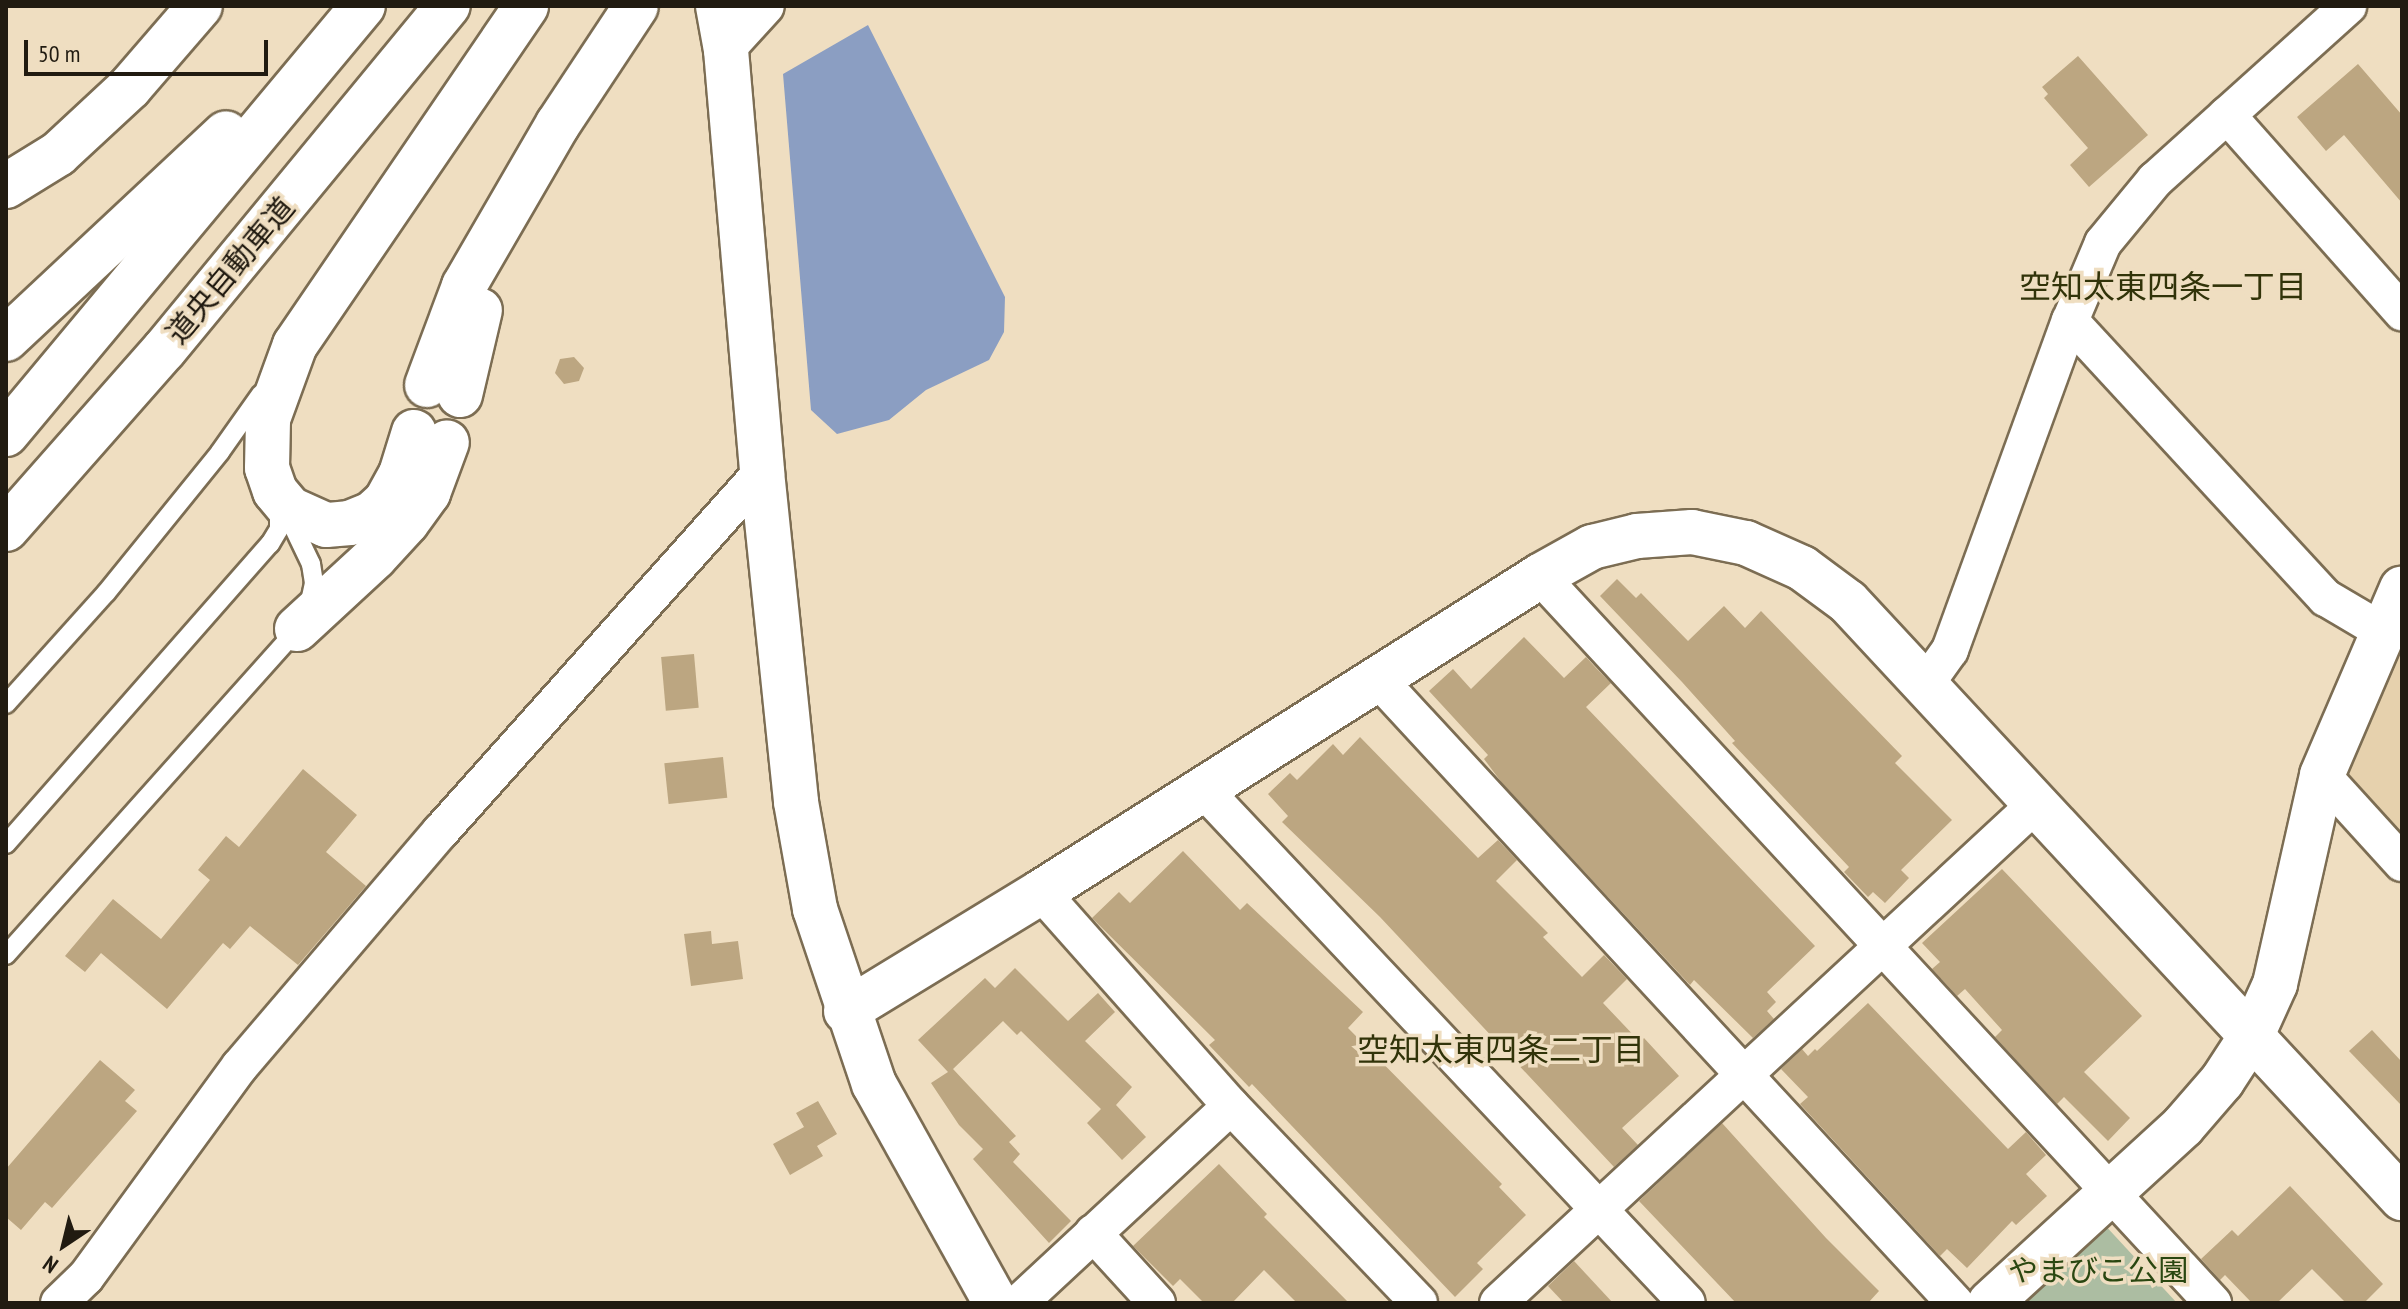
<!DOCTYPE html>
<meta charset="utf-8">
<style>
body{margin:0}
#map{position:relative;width:2408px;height:1309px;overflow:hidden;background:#efdec1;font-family:"PT Sans Narrow","Noto Sans JP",sans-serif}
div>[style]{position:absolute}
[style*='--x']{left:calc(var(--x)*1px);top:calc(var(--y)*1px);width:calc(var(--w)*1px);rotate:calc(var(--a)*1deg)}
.built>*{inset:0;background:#e6d1ad}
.green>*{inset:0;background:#acbda2}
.water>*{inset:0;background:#8b9ec2}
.building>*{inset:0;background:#bca681;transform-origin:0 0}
.roads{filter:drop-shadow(2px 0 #7c6d53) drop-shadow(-2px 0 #7c6d53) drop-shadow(0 2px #7c6d53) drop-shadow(0 -2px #7c6d53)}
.lane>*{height:18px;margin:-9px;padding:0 9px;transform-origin:9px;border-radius:9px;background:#fff}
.street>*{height:36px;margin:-18px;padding:0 18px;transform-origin:18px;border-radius:18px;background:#fff}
.secondary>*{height:44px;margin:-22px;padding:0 22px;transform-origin:22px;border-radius:22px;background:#fff}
.highway>*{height:44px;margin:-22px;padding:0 22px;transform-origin:22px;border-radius:22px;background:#fff}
span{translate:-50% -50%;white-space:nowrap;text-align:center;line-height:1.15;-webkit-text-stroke:7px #efdec1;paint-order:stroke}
.street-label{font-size:30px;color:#211b11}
.park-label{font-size:30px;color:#2a4711}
.neighbourhood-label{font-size:32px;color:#313309}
.frame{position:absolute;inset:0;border:8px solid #211b11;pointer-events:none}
.north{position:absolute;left:24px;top:1205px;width:80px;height:80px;-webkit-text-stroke:6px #efdec1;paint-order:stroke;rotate:215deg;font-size:22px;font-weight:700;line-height:32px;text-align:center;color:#211b11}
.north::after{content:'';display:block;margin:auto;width:28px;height:36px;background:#211b11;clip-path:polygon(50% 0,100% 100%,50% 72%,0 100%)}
.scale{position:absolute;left:24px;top:40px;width:244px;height:36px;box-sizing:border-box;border:4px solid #211b11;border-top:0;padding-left:10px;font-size:24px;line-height:28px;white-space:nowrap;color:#211b11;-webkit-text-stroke:6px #efdec1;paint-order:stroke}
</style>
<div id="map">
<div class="built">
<i style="clip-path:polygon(2402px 614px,2402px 834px,2339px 766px)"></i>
</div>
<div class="green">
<i style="clip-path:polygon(2102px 1222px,2177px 1303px,2015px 1303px)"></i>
</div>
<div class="water">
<i style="clip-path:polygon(868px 25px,1005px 297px,1004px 332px,989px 360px,926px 390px,889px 420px,837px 434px,811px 410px,783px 74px)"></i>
</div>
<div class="building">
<i style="clip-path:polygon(2078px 56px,2148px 135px,2089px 187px,2070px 165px,2088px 148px,2044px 98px,2048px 94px,2042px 87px)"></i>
<i style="clip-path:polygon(2358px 64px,2402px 115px,2402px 203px,2344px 135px,2326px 151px,2297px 117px)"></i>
<i style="clip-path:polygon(574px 357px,584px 368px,579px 381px,564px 384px,555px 373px,560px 359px)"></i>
<i style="clip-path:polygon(1617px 579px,1636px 598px,1641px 593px,1688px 641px,1724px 606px,1745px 628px,1761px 611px,1902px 756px,1895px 763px,1952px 820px,1901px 870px,1909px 878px,1885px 903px,1873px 892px,1868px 897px,1844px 872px,1849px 867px,1732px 743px,1735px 741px,1682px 682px,1600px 596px)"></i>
<i style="clip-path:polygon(1524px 637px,1564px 678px,1586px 657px,1596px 668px,1611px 683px,1586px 707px,1815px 946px,1767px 992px,1776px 1002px,1767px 1011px,1774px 1019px,1753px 1038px,1694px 980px,1690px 985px,1502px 783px,1484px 759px,1488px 755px,1429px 691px,1453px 669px,1471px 689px)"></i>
<i style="left:694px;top:654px;width:54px;height:33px;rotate:85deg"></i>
<i style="clip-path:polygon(1360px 737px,1478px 858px,1498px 840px,1517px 860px,1496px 881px,1548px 933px,1543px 937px,1582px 977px,1604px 955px,1627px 979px,1603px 1003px,1640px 1042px,1644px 1038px,1679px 1076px,1622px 1128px,1638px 1145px,1614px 1167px,1380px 917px,1282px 822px,1288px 816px,1268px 794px,1290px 773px,1297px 780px,1333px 744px,1343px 755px)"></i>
<i style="left:723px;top:757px;width:41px;height:59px;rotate:84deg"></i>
<i style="clip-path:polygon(303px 769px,357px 815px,326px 852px,366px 886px,298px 965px,250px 926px,230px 949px,223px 943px,167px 1009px,101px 953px,85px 972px,65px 956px,113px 899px,161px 939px,210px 880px,198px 870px,226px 836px,239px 847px)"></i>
<i style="clip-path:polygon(1183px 851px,1240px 910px,1247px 903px,1363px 1012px,1348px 1028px,1502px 1184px,1499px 1187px,1526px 1215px,1477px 1263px,1483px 1269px,1455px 1297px,1252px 1084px,1249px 1087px,1209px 1045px,1215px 1040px,1092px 918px,1119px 892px,1130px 903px)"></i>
<i style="clip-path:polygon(2002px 869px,2142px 1016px,2084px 1072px,2130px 1118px,2108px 1141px,2064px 1097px,2057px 1104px,1995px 1037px,2002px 1030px,1965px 989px,1957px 996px,1932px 969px,1940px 962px,1922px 943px)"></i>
<i style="clip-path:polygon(711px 931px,712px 944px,738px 941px,743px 979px,691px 986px,684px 934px)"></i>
<i style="clip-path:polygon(1015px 968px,1068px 1021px,1098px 993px,1115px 1012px,1085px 1041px,1132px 1087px,1116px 1105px,1146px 1137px,1122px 1160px,1087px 1123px,1101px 1109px,1021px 1031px,1017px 1035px,1003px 1021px,953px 1069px,1016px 1136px,1009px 1142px,1020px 1154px,1013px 1162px,1071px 1221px,1049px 1243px,973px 1159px,983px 1149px,959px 1125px,931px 1083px,948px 1072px,918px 1040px,985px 978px,995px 988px)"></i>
<i style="clip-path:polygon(1868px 1003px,2008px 1149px,2026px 1132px,2046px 1155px,2026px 1174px,2047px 1196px,2016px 1225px,2012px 1221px,1967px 1268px,1947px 1249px,1940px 1256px,1800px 1104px,1808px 1097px,1781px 1069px,1802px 1049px,1808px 1056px,1815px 1049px,1817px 1051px)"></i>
<i style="clip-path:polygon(2372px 1030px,2402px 1062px,2402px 1106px,2349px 1051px)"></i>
<i style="clip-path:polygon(100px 1060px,135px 1090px,125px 1101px,137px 1111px,52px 1208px,45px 1202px,21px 1230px,6px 1217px,6px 1169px)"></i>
<i style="clip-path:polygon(818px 1101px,837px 1134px,817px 1146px,823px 1156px,790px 1175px,773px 1144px,804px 1127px,796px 1113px)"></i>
<i style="clip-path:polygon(1722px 1123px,1826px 1238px,1879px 1291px,1868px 1303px,1736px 1303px,1639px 1201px)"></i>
<i style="clip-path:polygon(1219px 1164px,1267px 1214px,1264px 1217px,1349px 1303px,1297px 1303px,1264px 1270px,1232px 1303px,1204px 1303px,1180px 1279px,1173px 1286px,1133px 1246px)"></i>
<i style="clip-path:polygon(2290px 1186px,2383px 1284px,2364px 1303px,2346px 1303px,2312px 1269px,2277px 1303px,2252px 1303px,2225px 1275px,2220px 1280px,2201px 1259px,2232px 1230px,2238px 1236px)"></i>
<i style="clip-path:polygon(1574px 1261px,1613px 1303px,1564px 1303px,1548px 1286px)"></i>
</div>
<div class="roads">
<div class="lane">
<i style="--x:289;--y:518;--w:51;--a:64.4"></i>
<i style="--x:311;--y:564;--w:19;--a:81"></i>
<i style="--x:314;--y:583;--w:24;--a:102"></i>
<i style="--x:6;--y:704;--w:149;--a:-48"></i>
<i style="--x:106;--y:593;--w:181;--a:-51"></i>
<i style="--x:220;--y:452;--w:71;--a:-54.7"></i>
<i style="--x:6;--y:844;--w:400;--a:-48.7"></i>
<i style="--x:270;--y:544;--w:17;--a:-59"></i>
<i style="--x:279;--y:529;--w:24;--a:-90"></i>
<i style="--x:6;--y:955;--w:437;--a:-48.2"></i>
</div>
<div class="street">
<i style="--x:726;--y:50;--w:59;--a:-47.7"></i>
<i style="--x:2227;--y:115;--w:264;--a:48.4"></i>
<i style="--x:2070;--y:321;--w:377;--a:47.3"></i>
<i style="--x:2326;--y:598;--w:65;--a:30.5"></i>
<i style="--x:1540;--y:576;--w:991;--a:47.21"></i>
<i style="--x:1378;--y:679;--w:850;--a:47.24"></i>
<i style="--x:1925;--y:685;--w:43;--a:-54.5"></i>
<i style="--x:1950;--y:650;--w:350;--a:-70"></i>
<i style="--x:2070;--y:321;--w:85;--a:-67.1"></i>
<i style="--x:2103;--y:243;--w:82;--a:-50.5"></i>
<i style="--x:2155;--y:180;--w:260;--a:-42"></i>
<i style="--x:2322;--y:775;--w:119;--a:47.7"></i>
<i style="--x:1202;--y:788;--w:707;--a:46.72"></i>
<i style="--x:1041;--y:892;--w:286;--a:48.4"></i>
<i style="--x:1231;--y:1106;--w:272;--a:46.3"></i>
<i style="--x:1093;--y:1233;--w:95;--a:47.6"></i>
<i style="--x:59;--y:1303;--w:37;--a:-44"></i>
<i style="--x:86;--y:1277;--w:261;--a:-53.9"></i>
<i style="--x:240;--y:1066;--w:309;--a:-49.5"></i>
<i style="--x:441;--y:831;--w:482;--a:-48.2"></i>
<i style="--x:1019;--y:1303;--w:289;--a:-42.9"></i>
<i style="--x:1498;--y:1303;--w:734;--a:-42.85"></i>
</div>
<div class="secondary">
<i style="--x:718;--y:6;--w:45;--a:79.7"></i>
<i style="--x:726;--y:50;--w:424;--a:85.1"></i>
<i style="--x:762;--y:472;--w:332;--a:84.1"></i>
<i style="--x:796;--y:802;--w:109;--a:79.9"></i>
<i style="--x:815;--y:909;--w:185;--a:71.4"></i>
<i style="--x:874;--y:1084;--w:251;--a:60.9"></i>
<i style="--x:846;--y:1011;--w:228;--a:-31.4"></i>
<i style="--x:1041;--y:892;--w:591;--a:-32.34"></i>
<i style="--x:1540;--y:576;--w:60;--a:-29.1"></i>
<i style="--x:1592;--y:547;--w:46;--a:-13.7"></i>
<i style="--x:1637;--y:536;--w:55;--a:-4.2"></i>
<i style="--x:1692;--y:532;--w:55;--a:11.5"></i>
<i style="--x:1746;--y:543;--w:61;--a:24.1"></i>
<i style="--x:1802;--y:568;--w:57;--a:36.5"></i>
<i style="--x:1848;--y:602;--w:814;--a:47.09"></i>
<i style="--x:1990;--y:1303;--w:262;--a:-42.5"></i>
<i style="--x:2183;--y:1126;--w:60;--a:-49.1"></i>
<i style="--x:2222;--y:1081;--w:55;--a:-56.9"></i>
<i style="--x:2252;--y:1035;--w:56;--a:-65.7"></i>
<i style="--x:2275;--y:984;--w:214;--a:-77.3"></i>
<i style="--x:2322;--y:775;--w:203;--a:-66.8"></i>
</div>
<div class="highway">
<i style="--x:6;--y:186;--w:61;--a:-31.6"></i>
<i style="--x:58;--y:154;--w:98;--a:-42.9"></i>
<i style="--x:130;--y:87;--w:107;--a:-49.2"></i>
<i style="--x:6;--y:339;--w:301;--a:-43.1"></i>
<i style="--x:427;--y:385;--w:106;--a:-69.5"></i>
<i style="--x:464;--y:286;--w:187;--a:-59.9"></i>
<i style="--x:558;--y:124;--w:141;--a:-56.5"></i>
<i style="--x:460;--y:395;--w:87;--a:-76.8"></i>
<i style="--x:414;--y:432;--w:44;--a:107.2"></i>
<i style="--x:401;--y:474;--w:31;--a:119"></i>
<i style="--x:386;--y:501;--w:19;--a:137"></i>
<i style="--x:372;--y:514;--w:24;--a:158"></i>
<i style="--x:350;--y:523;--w:24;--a:175"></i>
<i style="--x:326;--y:525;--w:39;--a:-156"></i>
<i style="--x:290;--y:509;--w:23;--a:-130"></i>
<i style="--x:275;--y:491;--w:24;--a:-109"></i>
<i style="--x:267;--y:468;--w:49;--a:-88.8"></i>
<i style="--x:268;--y:419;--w:79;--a:-70"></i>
<i style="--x:295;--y:345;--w:410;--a:-55.7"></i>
<i style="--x:6;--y:434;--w:557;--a:-50.17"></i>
<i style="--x:6;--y:529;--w:239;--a:-48.6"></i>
<i style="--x:164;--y:350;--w:446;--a:-50.5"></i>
<i style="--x:297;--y:629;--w:106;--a:-42.7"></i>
<i style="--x:375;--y:557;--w:47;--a:-47.6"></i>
<i style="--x:407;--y:522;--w:36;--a:-54"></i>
<i style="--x:428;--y:493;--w:54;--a:-69.6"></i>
</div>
</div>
<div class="street-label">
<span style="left:230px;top:270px;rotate:-50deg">道央自動車道</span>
</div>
<div class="park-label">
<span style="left:2098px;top:1270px">やまびこ公園</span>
</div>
<div class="neighbourhood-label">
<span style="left:2163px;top:286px">空知太東四条一丁目</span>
<span style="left:1501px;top:1049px">空知太東四条二丁目</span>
</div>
<div class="frame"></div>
<div class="north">N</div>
<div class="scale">50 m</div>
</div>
